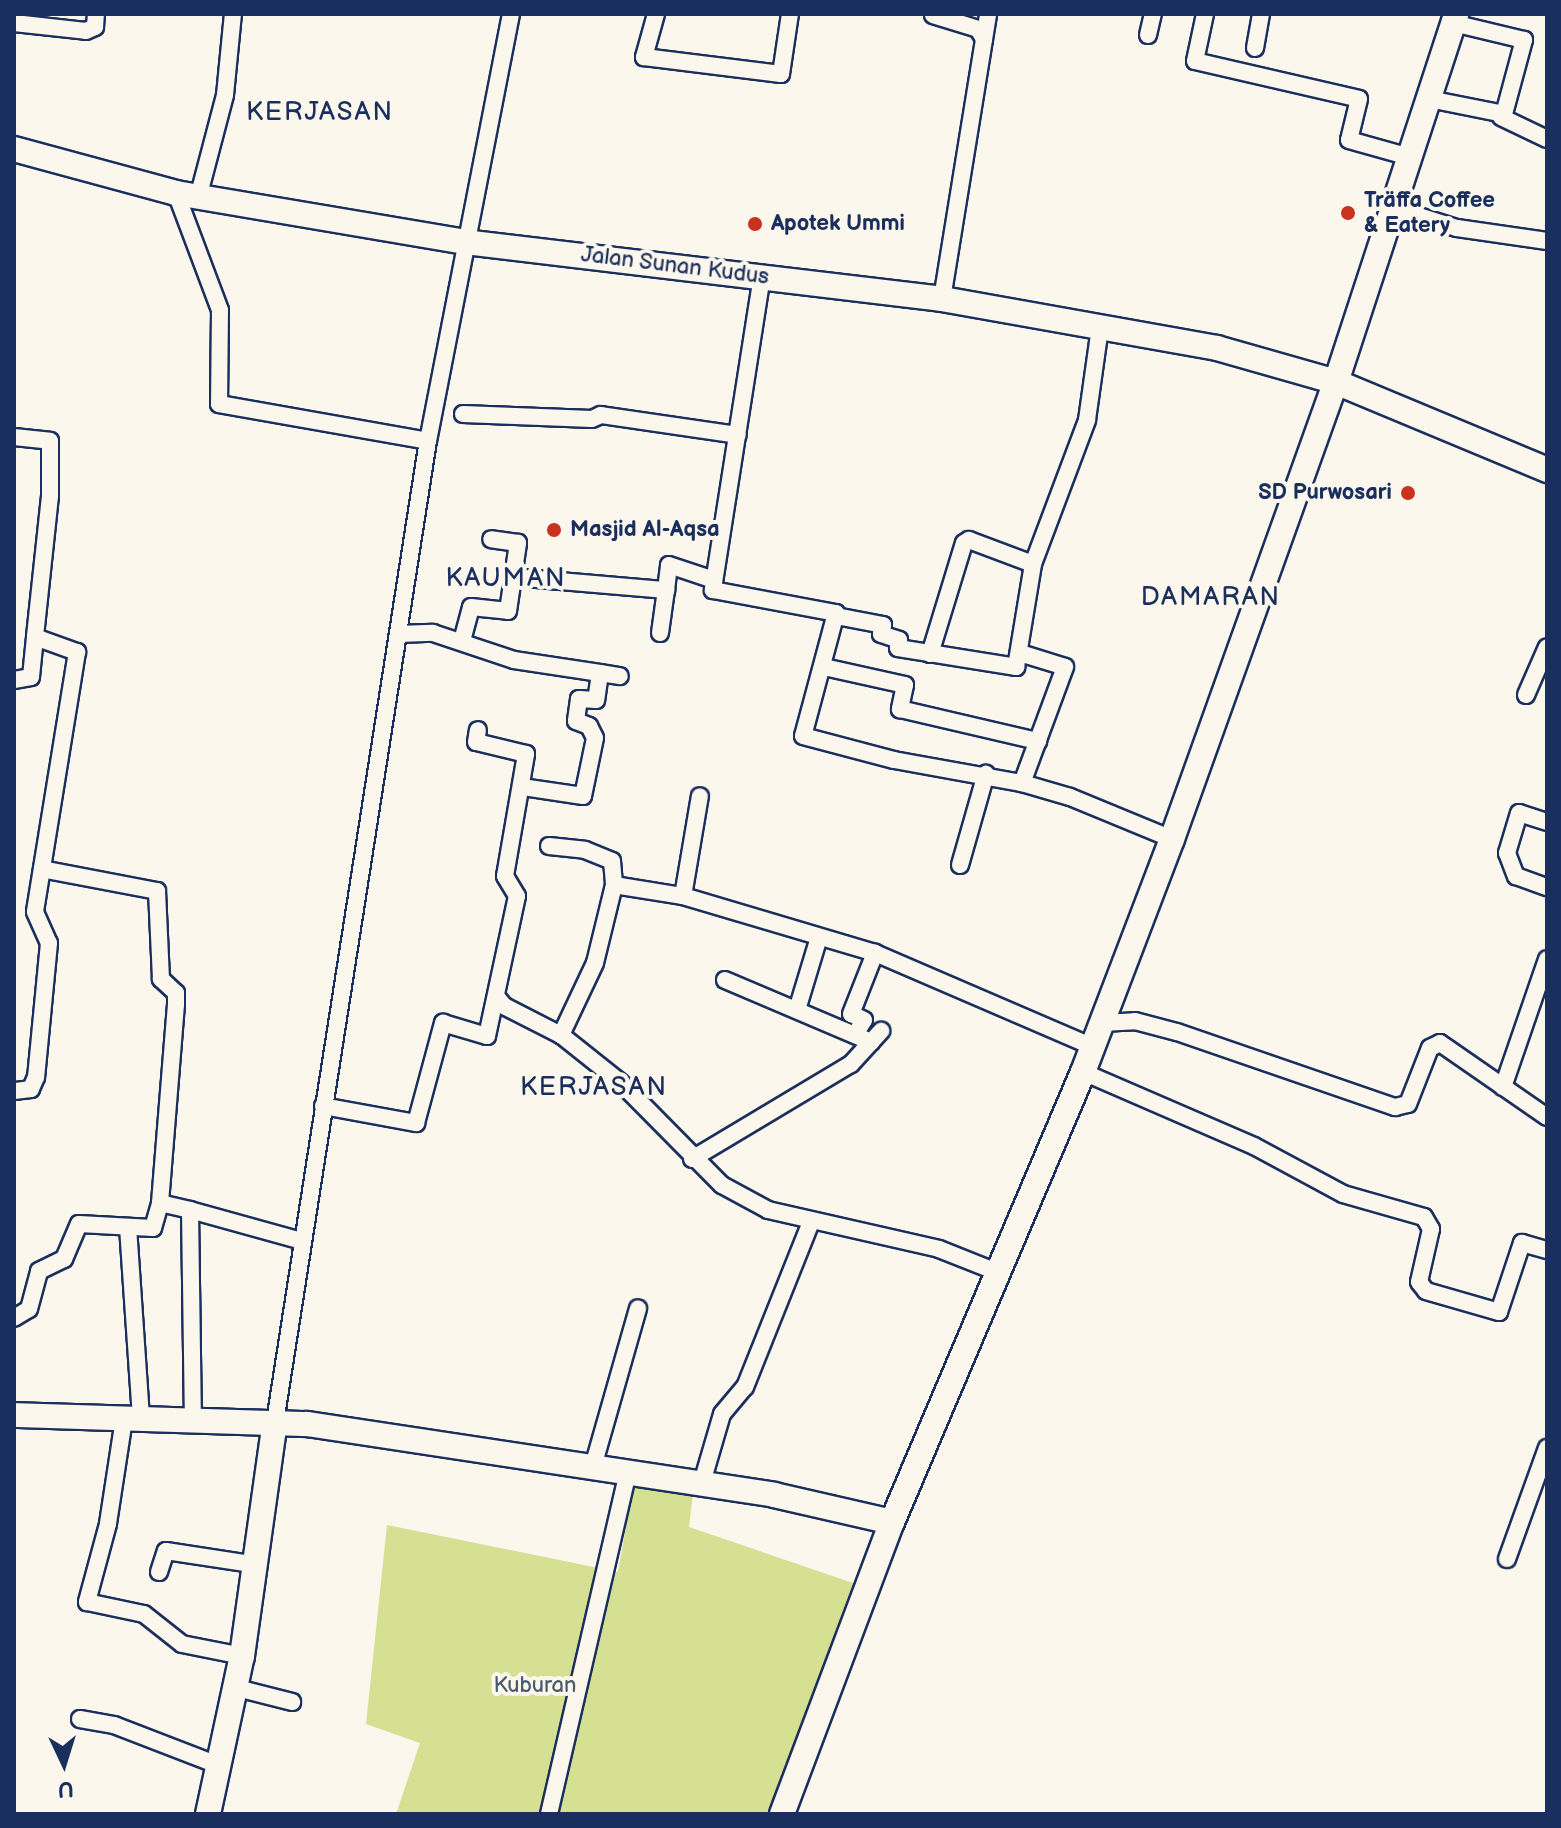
<!DOCTYPE html>
<meta charset="utf-8">
<style>
body{margin:0}
#map{position:relative;width:1561px;height:1828px;overflow:hidden;background:#fbf7ec;font-family:"Balsamiq Sans",sans-serif}
div>[style]{position:absolute}
[style*='--x']{left:calc(var(--x)*1px);top:calc(var(--y)*1px);width:calc(var(--w)*1px);rotate:calc(var(--a)*1deg)}
.green>*{inset:0;background:#d5e092}
.roads{filter:drop-shadow(2px 0 #1b2f5e) drop-shadow(-2px 0 #1b2f5e) drop-shadow(0 2px #1b2f5e) drop-shadow(0 -2px #1b2f5e)}
.street>*{height:16px;margin:-8px;padding:0 8px;transform-origin:8px;border-radius:8px;background:#fbf7ec}
.secondary>*{height:24px;margin:-12px;padding:0 12px;transform-origin:12px;border-radius:12px;background:#fbf7ec}
.dots>*{width:22px;height:22px;translate:-50% -50%;box-sizing:border-box;border:4px solid #fbf7ec;border-radius:50%}
span{translate:-50% -50%;white-space:nowrap;text-align:center;line-height:1.15;-webkit-text-stroke:8px #fbf7ec;paint-order:stroke}
.poi-label{font-size:22px;color:#1b2f5e;font-weight:700}
.left{translate:0 -50%;text-align:left}
.right{translate:-100% -50%;text-align:right}
.street-label{font-size:22px;color:#1b2f5e}
.park-label{font-size:22px;color:#4a5b6b}
.quarter-label{font-size:26px;color:#1b2f5e;letter-spacing:2px}
.frame{position:absolute;inset:0;border:16px solid #1b2f5e;pointer-events:none}
.north{position:absolute;left:24px;top:1724px;width:80px;height:80px;-webkit-text-stroke:6px #fbf7ec;paint-order:stroke;rotate:176deg;font-size:22px;font-weight:700;line-height:32px;text-align:center;color:#1b2f5e}
.north::after{content:'';display:block;margin:auto;width:28px;height:36px;background:#1b2f5e;clip-path:polygon(50% 0,100% 100%,50% 72%,0 100%)}
</style>
<div id="map">
<div class="green">
<i style="clip-path:polygon(635px 1477px,694px 1485px,689px 1527px,853px 1583px,768px 1814px,396px 1814px,420px 1743px,366px 1724px,387px 1525px,618px 1572px)"></i>
</div>
<div class="roads">
<div class="street">
<i style="--x:656;--y:14;--w:45;--a:105.6"></i>
<i style="--x:644;--y:57;--w:138;--a:7.1"></i>
<i style="--x:781;--y:74;--w:61;--a:-81.5"></i>
<i style="--x:1205;--y:14;--w:48;--a:102"></i>
<i style="--x:1195;--y:61;--w:168;--a:13"></i>
<i style="--x:1359;--y:99;--w:42;--a:103.7"></i>
<i style="--x:1349;--y:140;--w:63;--a:15.6"></i>
<i style="--x:933;--y:15;--w:47;--a:17.3"></i>
<i style="--x:978;--y:29;--w:12;--a:59"></i>
<i style="--x:14;--y:23;--w:72;--a:6.3"></i>
<i style="--x:86;--y:31;--w:10;--a:-24"></i>
<i style="--x:95;--y:27;--w:13;--a:-86"></i>
<i style="--x:1148;--y:35;--w:22;--a:-77"></i>
<i style="--x:1255;--y:48;--w:35;--a:-80"></i>
<i style="--x:1429;--y:99;--w:76;--a:11.3"></i>
<i style="--x:1504;--y:114;--w:77;--a:-74.9"></i>
<i style="--x:1524;--y:40;--w:73;--a:-166.5"></i>
<i style="--x:1501;--y:117;--w:51;--a:25.6"></i>
<i style="--x:176;--y:193;--w:125;--a:69.4"></i>
<i style="--x:220;--y:310;--w:94;--a:90.6"></i>
<i style="--x:219;--y:404;--w:212;--a:10"></i>
<i style="--x:198;--y:198;--w:106;--a:-75.3"></i>
<i style="--x:225;--y:95;--w:81;--a:-84.4"></i>
<i style="--x:1393;--y:208;--w:67;--a:17.4"></i>
<i style="--x:1457;--y:228;--w:91;--a:8.2"></i>
<i style="--x:762;--y:276;--w:318;--a:98.9"></i>
<i style="--x:713;--y:590;--w:125;--a:10.6"></i>
<i style="--x:836;--y:613;--w:127;--a:105"></i>
<i style="--x:803;--y:736;--w:94;--a:14.8"></i>
<i style="--x:894;--y:760;--w:130;--a:10.2"></i>
<i style="--x:1022;--y:783;--w:50;--a:16.3"></i>
<i style="--x:1070;--y:797;--w:110;--a:22.4"></i>
<i style="--x:942;--y:299;--w:289;--a:-80.8"></i>
<i style="--x:463;--y:414;--w:129;--a:2.2"></i>
<i style="--x:592;--y:419;--w:10;--a:-24"></i>
<i style="--x:601;--y:415;--w:138;--a:8.3"></i>
<i style="--x:14;--y:437;--w:36;--a:6"></i>
<i style="--x:50;--y:441;--w:55;--a:90"></i>
<i style="--x:50;--y:496;--w:142;--a:96.1"></i>
<i style="--x:35;--y:637;--w:45;--a:19.7"></i>
<i style="--x:77;--y:652;--w:263;--a:99.2"></i>
<i style="--x:35;--y:912;--w:34;--a:66"></i>
<i style="--x:49;--y:943;--w:135;--a:95.5"></i>
<i style="--x:36;--y:1077;--w:13;--a:113"></i>
<i style="--x:31;--y:1089;--w:17;--a:173"></i>
<i style="--x:513;--y:577;--w:154;--a:4.9"></i>
<i style="--x:666;--y:590;--w:25;--a:-83"></i>
<i style="--x:669;--y:565;--w:47;--a:18.4"></i>
<i style="--x:836;--y:616;--w:48;--a:10.8"></i>
<i style="--x:883;--y:625;--w:9;--a:103"></i>
<i style="--x:881;--y:634;--w:19;--a:18"></i>
<i style="--x:899;--y:640;--w:8;--a:97"></i>
<i style="--x:898;--y:648;--w:120;--a:9.1"></i>
<i style="--x:1016;--y:667;--w:104;--a:-80.6"></i>
<i style="--x:1033;--y:564;--w:154;--a:-69.4"></i>
<i style="--x:1087;--y:420;--w:94;--a:-82"></i>
<i style="--x:660;--y:633;--w:43;--a:-82.1"></i>
<i style="--x:398;--y:634;--w:35;--a:-2"></i>
<i style="--x:433;--y:633;--w:85;--a:18.4"></i>
<i style="--x:514;--y:660;--w:87;--a:8.6"></i>
<i style="--x:600;--y:673;--w:27;--a:98"></i>
<i style="--x:596;--y:700;--w:17;--a:-177"></i>
<i style="--x:579;--y:699;--w:22;--a:98"></i>
<i style="--x:576;--y:721;--w:14;--a:21"></i>
<i style="--x:589;--y:726;--w:13;--a:63"></i>
<i style="--x:595;--y:738;--w:59;--a:101.7"></i>
<i style="--x:583;--y:796;--w:62;--a:-171.6"></i>
<i style="--x:462;--y:641;--w:35;--a:-75"></i>
<i style="--x:471;--y:607;--w:37;--a:6"></i>
<i style="--x:508;--y:611;--w:69;--a:-81.6"></i>
<i style="--x:518;--y:543;--w:27;--a:-172"></i>
<i style="--x:1020;--y:653;--w:47;--a:17.3"></i>
<i style="--x:1065;--y:667;--w:124;--a:110.3"></i>
<i style="--x:930;--y:654;--w:116;--a:-73"></i>
<i style="--x:964;--y:543;--w:6;--a:-31"></i>
<i style="--x:969;--y:540;--w:68;--a:20.6"></i>
<i style="--x:824;--y:667;--w:83;--a:12.5"></i>
<i style="--x:905;--y:685;--w:25;--a:102"></i>
<i style="--x:900;--y:709;--w:142;--a:13.1"></i>
<i style="--x:600;--y:673;--w:20;--a:9"></i>
<i style="--x:14;--y:680;--w:17;--a:-10"></i>
<i style="--x:31;--y:677;--w:40;--a:-84.3"></i>
<i style="--x:1526;--y:695;--w:52;--a:-66.4"></i>
<i style="--x:1547;--y:822;--w:29;--a:-162"></i>
<i style="--x:1519;--y:813;--w:42;--a:106.7"></i>
<i style="--x:1507;--y:853;--w:25;--a:69"></i>
<i style="--x:1516;--y:876;--w:33;--a:20"></i>
<i style="--x:549;--y:846;--w:36;--a:6"></i>
<i style="--x:585;--y:850;--w:29;--a:22"></i>
<i style="--x:612;--y:861;--w:24;--a:85"></i>
<i style="--x:614;--y:885;--w:80;--a:103.7"></i>
<i style="--x:595;--y:963;--w:80;--a:115.3"></i>
<i style="--x:960;--y:865;--w:95;--a:-74.1"></i>
<i style="--x:614;--y:885;--w:70;--a:9.1"></i>
<i style="--x:683;--y:896;--w:200;--a:16.5"></i>
<i style="--x:875;--y:953;--w:237;--a:23.3"></i>
<i style="--x:683;--y:896;--w:101;--a:-80.4"></i>
<i style="--x:725;--y:980;--w:159;--a:23"></i>
<i style="--x:496;--y:996;--w:13;--a:51"></i>
<i style="--x:504;--y:1006;--w:64;--a:27"></i>
<i style="--x:561;--y:1035;--w:75;--a:38.5"></i>
<i style="--x:620;--y:1082;--w:145;--a:45.3"></i>
<i style="--x:722;--y:1185;--w:52;--a:28.5"></i>
<i style="--x:768;--y:1210;--w:175;--a:12.8"></i>
<i style="--x:939;--y:1249;--w:62;--a:21.6"></i>
<i style="--x:797;--y:1010;--w:76;--a:-73.2"></i>
<i style="--x:1102;--y:1023;--w:33;--a:-3"></i>
<i style="--x:1135;--y:1021;--w:43;--a:14.7"></i>
<i style="--x:1177;--y:1032;--w:231;--a:19"></i>
<i style="--x:1395;--y:1107;--w:13;--a:-13"></i>
<i style="--x:1408;--y:1104;--w:60;--a:-68.6"></i>
<i style="--x:1430;--y:1048;--w:11;--a:-27"></i>
<i style="--x:1440;--y:1043;--w:130;--a:34.7"></i>
<i style="--x:855;--y:1035;--w:17;--a:-59"></i>
<i style="--x:864;--y:1020;--w:14;--a:-155"></i>
<i style="--x:851;--y:1014;--w:66;--a:-68.5"></i>
<i style="--x:1083;--y:1072;--w:186;--a:23.4"></i>
<i style="--x:1254;--y:1146;--w:101;--a:28.3"></i>
<i style="--x:1343;--y:1194;--w:84;--a:15.9"></i>
<i style="--x:1424;--y:1217;--w:14;--a:60"></i>
<i style="--x:1431;--y:1229;--w:54;--a:102.8"></i>
<i style="--x:1419;--y:1282;--w:11;--a:52"></i>
<i style="--x:1426;--y:1291;--w:76;--a:16"></i>
<i style="--x:1499;--y:1312;--w:73;--a:-71.6"></i>
<i style="--x:1522;--y:1243;--w:26;--a:16"></i>
<i style="--x:1503;--y:1087;--w:135;--a:-71"></i>
<i style="--x:323;--y:1106;--w:95;--a:10.4"></i>
<i style="--x:416;--y:1123;--w:104;--a:-74.9"></i>
<i style="--x:443;--y:1023;--w:46;--a:16.5"></i>
<i style="--x:487;--y:1036;--w:143;--a:-77.9"></i>
<i style="--x:517;--y:896;--w:23;--a:-121"></i>
<i style="--x:505;--y:876;--w:124;--a:-80.2"></i>
<i style="--x:526;--y:754;--w:51;--a:-166.5"></i>
<i style="--x:476;--y:742;--w:12;--a:-81"></i>
<i style="--x:692;--y:1159;--w:185;--a:-30.9"></i>
<i style="--x:851;--y:1064;--w:45;--a:-47.7"></i>
<i style="--x:160;--y:1203;--w:31;--a:13"></i>
<i style="--x:190;--y:1210;--w:212;--a:89.2"></i>
<i style="--x:190;--y:1210;--w:116;--a:15.5"></i>
<i style="--x:128;--y:1227;--w:193;--a:86.1"></i>
<i style="--x:14;--y:1318;--w:17;--a:-31"></i>
<i style="--x:29;--y:1309;--w:39;--a:-75"></i>
<i style="--x:39;--y:1271;--w:28;--a:-26"></i>
<i style="--x:64;--y:1259;--w:38;--a:-67"></i>
<i style="--x:79;--y:1224;--w:74;--a:3.1"></i>
<i style="--x:153;--y:1228;--w:26;--a:-74"></i>
<i style="--x:160;--y:1203;--w:199;--a:-85.4"></i>
<i style="--x:176;--y:1005;--w:12;--a:-90"></i>
<i style="--x:176;--y:993;--w:21;--a:-137"></i>
<i style="--x:161;--y:979;--w:88;--a:-92.6"></i>
<i style="--x:157;--y:891;--w:117;--a:-169.2"></i>
<i style="--x:124;--y:1419;--w:106;--a:98.7"></i>
<i style="--x:108;--y:1524;--w:81;--a:105.1"></i>
<i style="--x:87;--y:1602;--w:58;--a:11.9"></i>
<i style="--x:144;--y:1614;--w:48;--a:38.3"></i>
<i style="--x:182;--y:1644;--w:61;--a:11.3"></i>
<i style="--x:275;--y:1422;--w:993;--a:-81.14"></i>
<i style="--x:428;--y:441;--w:435;--a:-79"></i>
<i style="--x:592;--y:1470;--w:168;--a:-74.1"></i>
<i style="--x:701;--y:1486;--w:75;--a:-73.7"></i>
<i style="--x:722;--y:1414;--w:35;--a:-50"></i>
<i style="--x:745;--y:1387;--w:178;--a:-68.2"></i>
<i style="--x:1507;--y:1559;--w:118;--a:-70.2"></i>
<i style="--x:159;--y:1572;--w:22;--a:-72"></i>
<i style="--x:166;--y:1551;--w:92;--a:8.7"></i>
<i style="--x:237;--y:1688;--w:57;--a:14.3"></i>
<i style="--x:80;--y:1719;--w:35;--a:10"></i>
<i style="--x:114;--y:1725;--w:114;--a:21.1"></i>
<i style="--x:549;--y:1814;--w:347;--a:-77"></i>
</div>
<div class="secondary">
<i style="--x:14;--y:149;--w:168;--a:15.2"></i>
<i style="--x:176;--y:193;--w:293;--a:9.6"></i>
<i style="--x:465;--y:242;--w:480;--a:6.8"></i>
<i style="--x:942;--y:299;--w:279;--a:10.1"></i>
<i style="--x:1217;--y:348;--w:124;--a:15.9"></i>
<i style="--x:1336;--y:382;--w:229;--a:22.6"></i>
<i style="--x:14;--y:1415;--w:293;--a:1.8"></i>
<i style="--x:307;--y:1424;--w:472;--a:8.6"></i>
<i style="--x:774;--y:1495;--w:121;--a:12.9"></i>
<i style="--x:208;--y:1814;--w:162;--a:-77.9"></i>
<i style="--x:242;--y:1656;--w:236;--a:-82"></i>
<i style="--x:782;--y:1814;--w:312;--a:-69.4"></i>
<i style="--x:892;--y:1522;--w:489;--a:-67"></i>
<i style="--x:1083;--y:1072;--w:249;--a:-69.1"></i>
<i style="--x:1172;--y:839;--w:486;--a:-70.3"></i>
<i style="--x:1336;--y:382;--w:387;--a:-71.9"></i>
</div>
</div>
<div class="dots">
<i style="left:1348px;top:213px;background:#c8321e"></i>
<i style="left:755px;top:224px;background:#c8321e"></i>
<i style="left:1408px;top:493px;background:#c8321e"></i>
<i style="left:554px;top:530px;background:#c8321e"></i>
</div>
<div class="poi-label">
<span class="left" style="left:1364px;top:213px">Träffa Coffee<br>&amp; Eatery</span>
<span class="left" style="left:771px;top:224px">Apotek Ummi</span>
<span class="right" style="left:1392px;top:493px">SD Purwosari</span>
<span class="left" style="left:570px;top:530px">Masjid Al-Aqsa</span>
</div>
<div class="street-label">
<span style="left:675px;top:266px;rotate:7deg">Jalan Sunan Kudus</span>
</div>
<div class="park-label">
<span style="left:535px;top:1686px">Kuburan</span>
</div>
<div class="quarter-label">
<span style="left:320px;top:113px">KERJASAN</span>
<span style="left:506px;top:579px">KAUMAN</span>
<span style="left:1211px;top:598px">DAMARAN</span>
<span style="left:594px;top:1088px">KERJASAN</span>
</div>
<div class="frame"></div>
<div class="north">U</div>
</div>
